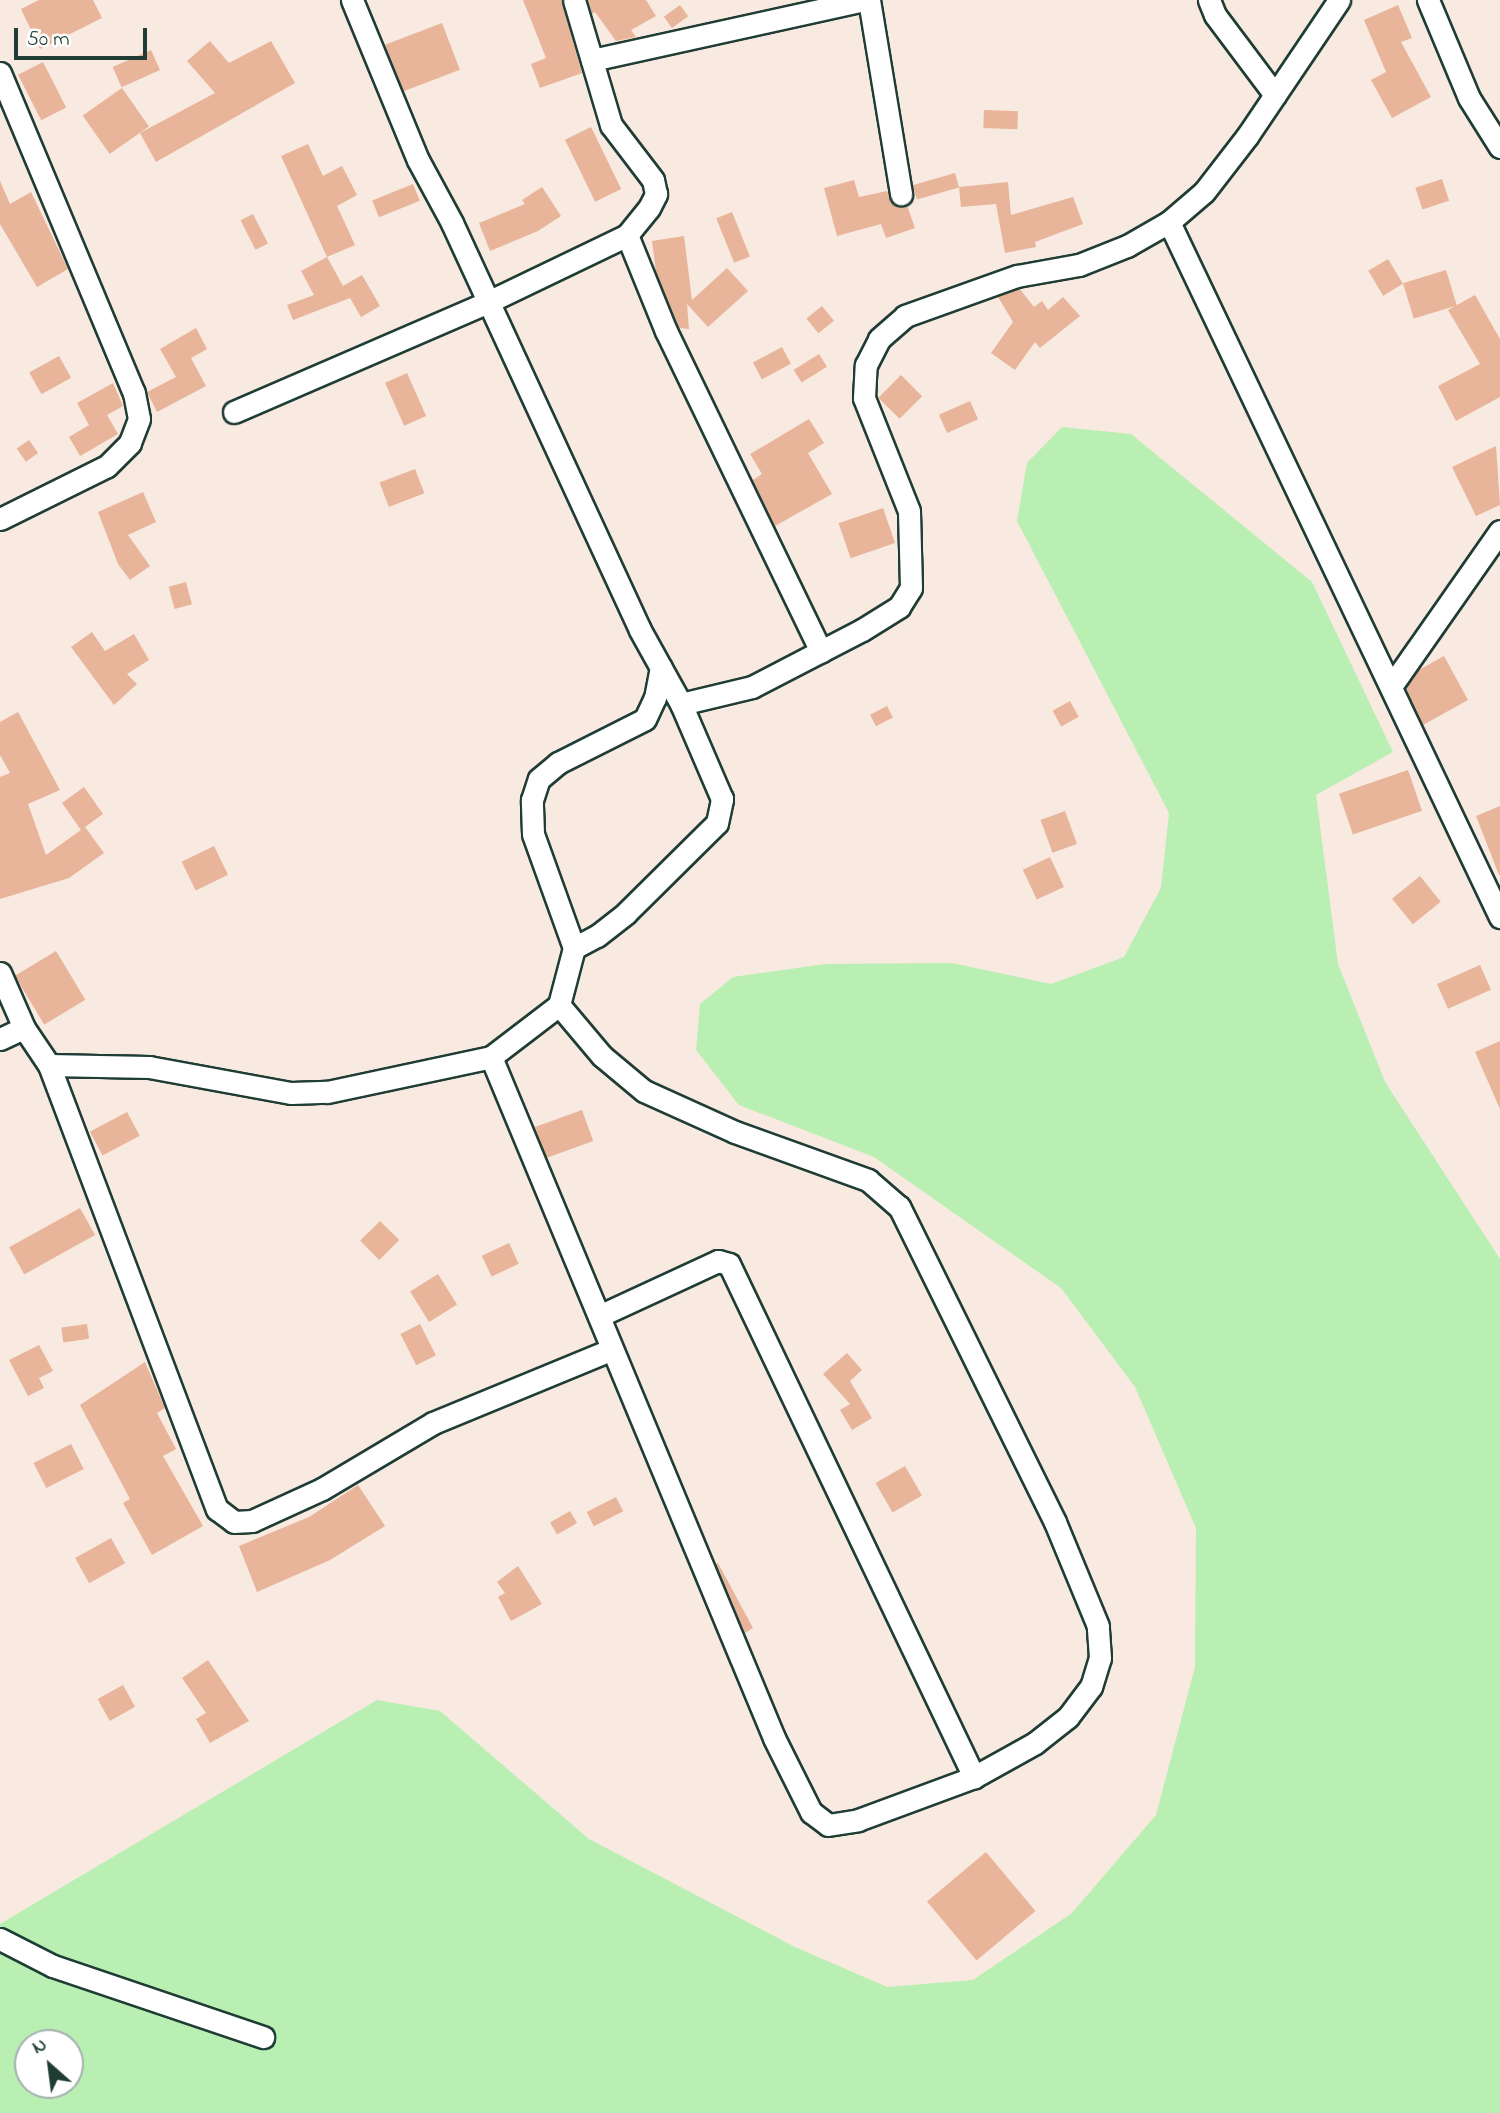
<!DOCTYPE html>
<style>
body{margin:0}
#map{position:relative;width:1500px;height:2113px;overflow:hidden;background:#f8e9e1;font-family:"Indie Flower",sans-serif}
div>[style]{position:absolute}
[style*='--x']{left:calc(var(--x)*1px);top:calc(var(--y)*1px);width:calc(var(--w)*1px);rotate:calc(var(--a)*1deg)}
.green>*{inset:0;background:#b9efb2}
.building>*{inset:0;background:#e8b59a;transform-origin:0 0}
.roads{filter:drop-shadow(2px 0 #1f3d34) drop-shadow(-2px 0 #1f3d34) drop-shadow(0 2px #1f3d34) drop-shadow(0 -2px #1f3d34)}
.minor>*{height:21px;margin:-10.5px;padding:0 10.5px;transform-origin:10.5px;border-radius:10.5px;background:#fff}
span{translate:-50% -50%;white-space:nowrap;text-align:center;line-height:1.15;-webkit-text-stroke:7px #fff;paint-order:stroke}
.north{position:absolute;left:14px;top:2029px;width:70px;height:70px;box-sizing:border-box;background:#fff;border:2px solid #a5b1ae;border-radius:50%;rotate:332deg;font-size:19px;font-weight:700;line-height:28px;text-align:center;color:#1f3d34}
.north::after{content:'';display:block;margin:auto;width:24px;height:32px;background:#1f3d34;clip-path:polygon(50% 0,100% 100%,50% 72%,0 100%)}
.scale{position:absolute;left:14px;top:28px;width:133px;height:32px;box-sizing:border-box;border:4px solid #1f3d34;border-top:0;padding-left:9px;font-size:21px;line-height:24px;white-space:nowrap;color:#1f3d34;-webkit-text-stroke:5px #fff;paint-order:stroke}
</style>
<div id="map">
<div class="green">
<i style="clip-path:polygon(evenodd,1062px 427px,1131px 434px,1312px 582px,1393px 752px,1316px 795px,1338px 964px,1385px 1082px,1500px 1259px,1500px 2113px,0 2113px,0 1924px,377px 1700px,440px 1711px,589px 1839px,795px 1947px,887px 1987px,973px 1980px,1072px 1913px,1156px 1815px,1195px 1667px,1196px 1528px,1135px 1387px,1061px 1288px,874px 1157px,739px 1105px,696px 1050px,700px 1004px,733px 977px,825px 964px,952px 963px,1051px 984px,1124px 957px,1161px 888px,1169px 813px,1017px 521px,1027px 463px,1062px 427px,28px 2043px,70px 2043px,70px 2085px,28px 2085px,28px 2043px)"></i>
</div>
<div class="building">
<i style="clip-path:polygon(39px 0,93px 0,102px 18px,40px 49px,21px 9px)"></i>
<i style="clip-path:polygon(523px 0,561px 0,582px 73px,540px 88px,531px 64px,546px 58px)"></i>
<i style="clip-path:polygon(588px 0,646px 0,656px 16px,631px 30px,636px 37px,616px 41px,595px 12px,592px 14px)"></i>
<i style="left:680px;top:5px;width:14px;height:20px;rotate:54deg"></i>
<i style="clip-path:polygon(1398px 5px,1412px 38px,1401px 42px,1431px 97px,1392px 118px,1371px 80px,1386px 72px,1364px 20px)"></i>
<i style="left:442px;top:23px;width:50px;height:61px;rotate:69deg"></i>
<i style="clip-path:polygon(210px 41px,229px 63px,271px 41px,295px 83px,156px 162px,140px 133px,215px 93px,187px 61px)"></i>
<i style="left:151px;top:50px;width:22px;height:42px;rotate:66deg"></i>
<i style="left:43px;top:62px;width:51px;height:28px;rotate:63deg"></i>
<i style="left:122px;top:88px;width:47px;height:48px;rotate:55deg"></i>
<i style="left:984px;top:110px;width:34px;height:18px;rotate:2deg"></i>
<i style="left:591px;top:127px;width:69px;height:29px;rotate:64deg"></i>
<i style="clip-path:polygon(308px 144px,323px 176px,342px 166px,357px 195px,337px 206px,355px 245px,327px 257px,281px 156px)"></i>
<i style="left:955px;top:173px;width:15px;height:44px;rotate:74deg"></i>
<i style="left:1442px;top:179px;width:23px;height:28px;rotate:72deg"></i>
<i style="clip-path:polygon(854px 180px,859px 197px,887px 191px,896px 206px,907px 205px,915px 228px,886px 238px,881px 224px,837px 236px,824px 188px)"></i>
<i style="clip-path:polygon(0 181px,10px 204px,31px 192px,68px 269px,37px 287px,0 224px)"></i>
<i style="clip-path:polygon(1008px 182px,1011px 215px,1073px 197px,1083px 224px,1035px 242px,1036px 247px,1005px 253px,996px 204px,961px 207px,959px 187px)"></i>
<i style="left:413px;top:184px;width:18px;height:44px;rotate:68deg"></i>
<i style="clip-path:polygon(542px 187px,561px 216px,538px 231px,490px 251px,479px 223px,525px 204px,522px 200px)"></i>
<i style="left:732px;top:212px;width:48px;height:17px;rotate:68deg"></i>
<i style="left:253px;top:214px;width:33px;height:14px;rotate:63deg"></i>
<i style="clip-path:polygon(684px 236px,692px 300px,727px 268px,748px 291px,708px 327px,687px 304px,689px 329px,679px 328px,656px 272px,652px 241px)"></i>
<i style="clip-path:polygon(327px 257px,343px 286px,362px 275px,380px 306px,361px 317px,350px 298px,293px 320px,287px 305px,314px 295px,301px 271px)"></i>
<i style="left:1388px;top:259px;width:29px;height:23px;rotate:59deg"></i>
<i style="left:1446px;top:270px;width:37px;height:45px;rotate:73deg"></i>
<i style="clip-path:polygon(1020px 289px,1034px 307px,1042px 301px,1048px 310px,1063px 297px,1080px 316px,1040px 348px,1035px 342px,1015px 370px,991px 353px,1013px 322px,998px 297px)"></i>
<i style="clip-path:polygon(1475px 295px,1500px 339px,1500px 397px,1456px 421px,1438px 386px,1480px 364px,1448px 310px)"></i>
<i style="left:822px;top:306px;width:19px;height:20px;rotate:51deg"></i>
<i style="clip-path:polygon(196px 328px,207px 349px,191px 358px,206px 386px,157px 412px,147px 392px,176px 377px,160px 349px)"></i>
<i style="left:782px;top:347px;width:19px;height:33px;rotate:62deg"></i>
<i style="left:819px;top:354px;width:15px;height:30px;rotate:58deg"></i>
<i style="left:59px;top:356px;width:25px;height:34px;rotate:61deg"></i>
<i style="left:407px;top:373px;width:47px;height:24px;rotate:66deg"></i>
<i style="left:901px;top:375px;width:30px;height:32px;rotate:45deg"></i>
<i style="clip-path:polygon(113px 383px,123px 406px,107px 415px,118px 434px,80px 456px,69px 437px,89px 425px,77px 403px)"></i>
<i style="left:970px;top:401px;width:20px;height:34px;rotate:66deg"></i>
<i style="clip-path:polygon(809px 419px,824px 443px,808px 453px,832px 494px,775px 526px,753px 480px,762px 474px,750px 454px)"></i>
<i style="left:29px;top:440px;width:16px;height:15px;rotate:55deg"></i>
<i style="clip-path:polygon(1496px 446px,1500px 505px,1476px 516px,1452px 467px)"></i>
<i style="left:415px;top:469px;width:26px;height:38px;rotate:69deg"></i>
<i style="clip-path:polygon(143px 492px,156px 522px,128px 535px,150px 566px,130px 580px,118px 564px,98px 512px)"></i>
<i style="left:883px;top:508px;width:37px;height:47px;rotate:71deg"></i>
<i style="left:186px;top:582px;width:23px;height:18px;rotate:75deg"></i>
<i style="clip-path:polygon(92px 632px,105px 651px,134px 634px,149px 660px,127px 674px,137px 684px,114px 705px,71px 647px)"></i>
<i style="clip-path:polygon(1444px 656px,1468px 700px,1423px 725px,1406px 688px,1419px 670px)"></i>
<i style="left:1070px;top:701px;width:18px;height:20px;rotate:61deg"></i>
<i style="left:887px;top:706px;width:13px;height:19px;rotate:63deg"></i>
<i style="clip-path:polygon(18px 712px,60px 790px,28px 804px,46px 855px,81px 830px,62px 803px,84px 787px,103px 814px,85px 827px,104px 853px,69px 878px,0 899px,0 777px,10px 773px,0 755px,0 722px)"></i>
<i style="left:1408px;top:770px;width:43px;height:73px;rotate:71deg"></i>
<i style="clip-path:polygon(1500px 806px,1500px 875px,1499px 875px,1476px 816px)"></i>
<i style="left:1065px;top:811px;width:35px;height:26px;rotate:70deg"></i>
<i style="left:214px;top:846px;width:32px;height:36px;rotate:64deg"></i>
<i style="left:1050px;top:857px;width:33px;height:30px;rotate:65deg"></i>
<i style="left:1420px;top:876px;width:33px;height:36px;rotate:51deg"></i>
<i style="left:56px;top:951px;width:57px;height:48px;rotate:59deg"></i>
<i style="left:1480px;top:965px;width:27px;height:47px;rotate:66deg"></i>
<i style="clip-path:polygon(1500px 1041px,1500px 1109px,1475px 1052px)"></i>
<i style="left:582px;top:1110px;width:33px;height:50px;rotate:70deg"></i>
<i style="left:127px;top:1112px;width:27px;height:42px;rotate:62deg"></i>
<i style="left:80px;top:1208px;width:31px;height:81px;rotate:61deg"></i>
<i style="left:380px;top:1221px;width:27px;height:28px;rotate:45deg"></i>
<i style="left:509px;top:1243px;width:23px;height:30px;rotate:65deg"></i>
<i style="left:438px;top:1274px;width:36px;height:33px;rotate:58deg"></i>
<i style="left:87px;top:1324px;width:15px;height:26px;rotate:82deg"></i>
<i style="left:420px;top:1324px;width:35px;height:22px;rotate:63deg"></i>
<i style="clip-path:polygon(39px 1345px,53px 1371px,39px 1378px,44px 1388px,28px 1396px,9px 1360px)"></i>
<i style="clip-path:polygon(847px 1353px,862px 1370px,850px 1381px,872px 1418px,852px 1430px,840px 1410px,850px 1404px,823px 1374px)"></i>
<i style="clip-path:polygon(145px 1362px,165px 1408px,157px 1413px,176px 1449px,163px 1456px,203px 1526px,152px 1555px,123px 1503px,130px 1499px,80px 1405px)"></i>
<i style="left:71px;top:1444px;width:28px;height:42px;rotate:63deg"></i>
<i style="left:905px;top:1466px;width:34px;height:34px;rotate:60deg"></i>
<i style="clip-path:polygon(358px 1485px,385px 1526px,330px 1560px,257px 1592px,239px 1546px,309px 1517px)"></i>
<i style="left:616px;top:1497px;width:16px;height:33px;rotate:63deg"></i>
<i style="left:570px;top:1511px;width:14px;height:23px;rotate:60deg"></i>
<i style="left:111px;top:1538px;width:29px;height:41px;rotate:61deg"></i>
<i style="clip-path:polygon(718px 1563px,753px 1628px,745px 1633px,716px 1564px)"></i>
<i style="clip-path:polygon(518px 1566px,542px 1604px,511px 1621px,498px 1597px,505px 1593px,497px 1582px)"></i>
<i style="clip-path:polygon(208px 1660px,249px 1721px,210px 1743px,196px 1719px,206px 1713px,182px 1678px)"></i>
<i style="left:123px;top:1685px;width:25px;height:29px;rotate:61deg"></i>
<i style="left:986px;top:1852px;width:77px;height:77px;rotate:50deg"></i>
</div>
<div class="roads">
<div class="minor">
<i style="--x:352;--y:0;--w:173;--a:67.6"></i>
<i style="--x:418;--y:160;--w:72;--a:61.6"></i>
<i style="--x:452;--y:223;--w:448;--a:65.2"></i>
<i style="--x:640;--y:630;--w:85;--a:61"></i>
<i style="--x:869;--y:0;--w:197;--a:80.6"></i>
<i style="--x:1209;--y:0;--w:16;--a:68"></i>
<i style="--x:1215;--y:15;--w:100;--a:53.1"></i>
<i style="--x:1428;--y:0;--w:106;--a:67.3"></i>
<i style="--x:1469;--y:98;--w:58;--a:57.7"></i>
<i style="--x:592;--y:60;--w:280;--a:-12.4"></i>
<i style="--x:0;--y:73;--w:347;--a:67.3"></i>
<i style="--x:134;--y:393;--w:26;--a:79"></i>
<i style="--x:139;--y:419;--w:26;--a:111"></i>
<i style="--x:130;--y:443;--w:33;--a:135"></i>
<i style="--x:107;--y:466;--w:119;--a:153.6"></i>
<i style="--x:1169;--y:222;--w:770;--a:64.53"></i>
<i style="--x:627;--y:235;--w:104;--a:67.9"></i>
<i style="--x:666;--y:331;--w:356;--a:64.2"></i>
<i style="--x:234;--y:412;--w:275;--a:-23.4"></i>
<i style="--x:486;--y:303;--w:157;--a:-25.7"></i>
<i style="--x:627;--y:235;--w:35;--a:-51"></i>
<i style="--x:649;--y:208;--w:16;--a:-63"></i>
<i style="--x:656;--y:194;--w:14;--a:-102"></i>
<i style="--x:653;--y:180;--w:69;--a:-127.4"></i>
<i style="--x:611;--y:125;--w:130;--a:-106.5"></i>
<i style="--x:1392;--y:685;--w:188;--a:-55"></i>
<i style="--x:574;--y:948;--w:121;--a:-109.8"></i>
<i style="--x:533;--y:834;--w:34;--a:-92"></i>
<i style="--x:532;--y:800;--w:22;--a:-72"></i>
<i style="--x:539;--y:779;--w:25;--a:-40"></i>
<i style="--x:558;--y:763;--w:97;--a:-26.8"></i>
<i style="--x:645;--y:719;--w:23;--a:-65"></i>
<i style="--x:655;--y:698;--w:31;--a:-79"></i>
<i style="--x:0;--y:973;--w:60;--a:66.4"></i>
<i style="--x:24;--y:1028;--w:45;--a:56"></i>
<i style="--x:49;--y:1065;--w:475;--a:69.3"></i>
<i style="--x:217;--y:1509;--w:21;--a:37"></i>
<i style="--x:234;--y:1522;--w:18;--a:-3"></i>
<i style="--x:252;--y:1521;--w:77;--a:-24.6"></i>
<i style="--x:322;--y:1489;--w:129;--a:-30.7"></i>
<i style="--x:433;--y:1423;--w:191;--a:-22.4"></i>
<i style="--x:0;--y:1039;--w:26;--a:-25"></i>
<i style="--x:491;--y:1057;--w:737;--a:67.43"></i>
<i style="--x:774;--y:1738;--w:83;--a:63.4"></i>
<i style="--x:811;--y:1812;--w:21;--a:37"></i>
<i style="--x:828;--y:1825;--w:30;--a:-9"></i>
<i style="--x:858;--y:1820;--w:124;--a:-20.3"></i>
<i style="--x:974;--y:1777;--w:70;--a:-29.1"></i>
<i style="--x:1035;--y:1743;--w:42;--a:-38.2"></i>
<i style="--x:1068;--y:1717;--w:38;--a:-53"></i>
<i style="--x:1091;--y:1687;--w:30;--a:-73"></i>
<i style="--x:1100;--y:1658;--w:32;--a:-94"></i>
<i style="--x:1098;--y:1626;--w:113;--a:-112.5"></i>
<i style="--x:1055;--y:1522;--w:352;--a:-116.3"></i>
<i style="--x:899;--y:1207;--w:41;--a:-138.9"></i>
<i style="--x:868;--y:1180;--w:141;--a:-160.2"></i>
<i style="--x:735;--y:1132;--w:100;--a:-155.7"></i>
<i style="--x:644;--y:1091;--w:55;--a:-140.2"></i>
<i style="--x:602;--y:1056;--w:67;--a:-130.1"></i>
<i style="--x:49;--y:1065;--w:100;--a:1.1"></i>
<i style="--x:149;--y:1067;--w:144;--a:10.4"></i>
<i style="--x:291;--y:1093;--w:36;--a:-2"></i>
<i style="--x:327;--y:1092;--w:168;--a:-12"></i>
<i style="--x:491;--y:1057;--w:86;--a:-37.4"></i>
<i style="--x:559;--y:1005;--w:59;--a:-75.3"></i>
<i style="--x:574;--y:948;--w:26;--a:-28"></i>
<i style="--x:597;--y:936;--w:37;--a:-38"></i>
<i style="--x:626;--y:913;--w:128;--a:-44.7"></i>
<i style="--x:717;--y:823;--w:25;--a:-78"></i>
<i style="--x:722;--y:799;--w:103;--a:-113.3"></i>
<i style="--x:681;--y:704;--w:73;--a:-13.5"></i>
<i style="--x:752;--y:687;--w:124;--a:-27.4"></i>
<i style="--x:862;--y:630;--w:44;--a:-31.9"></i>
<i style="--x:899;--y:607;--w:22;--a:-58"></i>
<i style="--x:911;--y:588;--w:77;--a:-91.5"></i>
<i style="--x:909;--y:511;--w:122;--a:-111.7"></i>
<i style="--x:864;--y:398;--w:33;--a:-87"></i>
<i style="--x:866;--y:365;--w:29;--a:-63"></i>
<i style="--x:879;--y:339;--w:35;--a:-41"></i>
<i style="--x:905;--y:316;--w:119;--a:-19.7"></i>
<i style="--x:1017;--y:276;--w:63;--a:-10.1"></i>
<i style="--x:1079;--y:265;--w:52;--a:-21.6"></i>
<i style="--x:1127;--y:246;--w:48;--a:-29.7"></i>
<i style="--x:1169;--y:222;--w:46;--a:-40.6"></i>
<i style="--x:1204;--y:192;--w:72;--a:-52.3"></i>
<i style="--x:1248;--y:135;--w:163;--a:-56"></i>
<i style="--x:599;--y:1316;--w:131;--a:-24.8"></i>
<i style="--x:718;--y:1261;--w:11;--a:15"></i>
<i style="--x:729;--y:1264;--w:569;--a:64.47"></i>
<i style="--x:0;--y:1939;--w:59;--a:27"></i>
<i style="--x:53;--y:1966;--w:222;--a:18.7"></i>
</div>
</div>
<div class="north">N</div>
<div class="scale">50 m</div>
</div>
